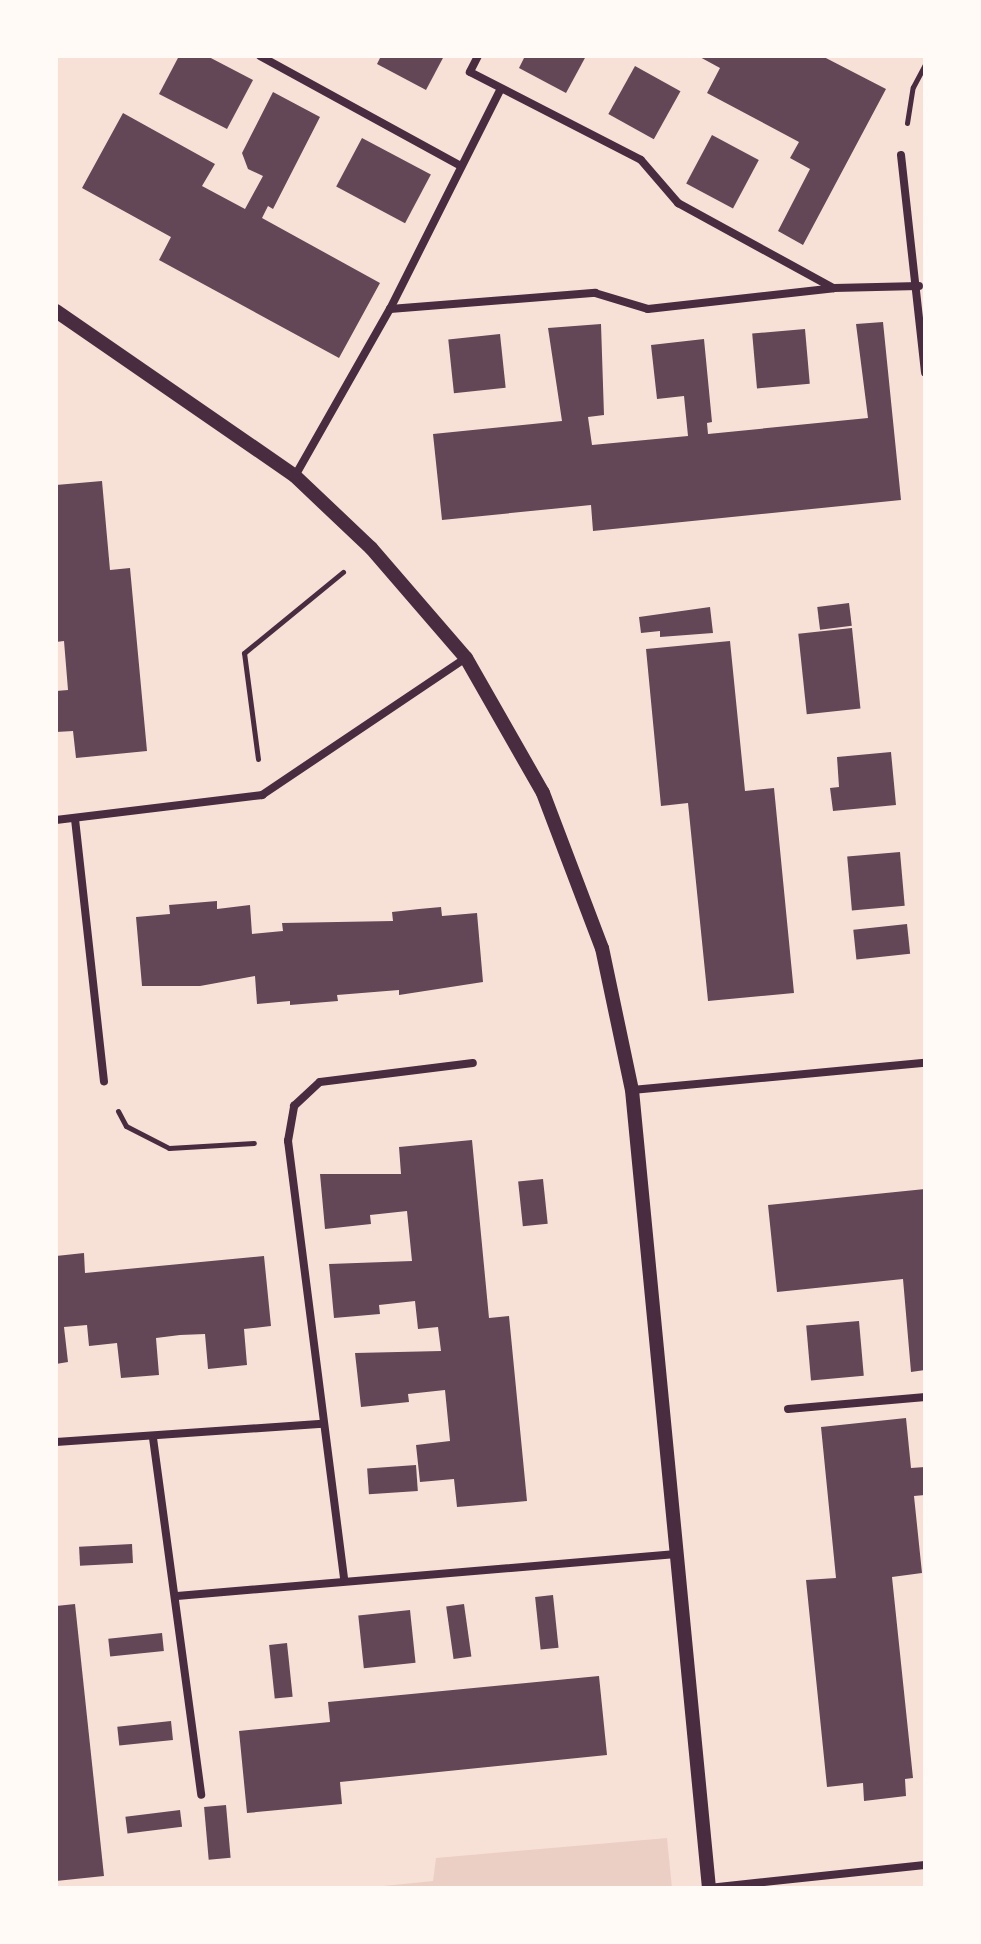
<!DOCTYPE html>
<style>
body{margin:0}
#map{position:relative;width:981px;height:1944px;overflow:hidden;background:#f7e1d7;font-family:"Exo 2",sans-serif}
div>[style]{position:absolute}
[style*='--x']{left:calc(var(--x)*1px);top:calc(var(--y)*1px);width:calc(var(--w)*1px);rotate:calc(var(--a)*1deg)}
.green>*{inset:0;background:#ebcfc5}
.building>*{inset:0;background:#644757;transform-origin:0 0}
.path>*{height:5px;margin:-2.5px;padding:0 2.5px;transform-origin:2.5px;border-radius:2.5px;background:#4a2c40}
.minor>*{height:8px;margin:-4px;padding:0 4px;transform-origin:4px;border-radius:4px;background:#4a2c40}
.tertiary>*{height:14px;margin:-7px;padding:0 7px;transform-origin:7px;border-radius:7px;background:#4a2c40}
span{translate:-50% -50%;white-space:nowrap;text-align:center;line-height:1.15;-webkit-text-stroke:7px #fffaf5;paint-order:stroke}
.frame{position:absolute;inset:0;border:58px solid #fffaf5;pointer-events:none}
</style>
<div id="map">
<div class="green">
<i style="clip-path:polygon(667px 1838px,672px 1888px,363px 1888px,433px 1881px,436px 1858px)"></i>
</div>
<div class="building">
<i style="clip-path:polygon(179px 56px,207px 56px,253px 80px,227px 129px,159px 94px)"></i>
<i style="clip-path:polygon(381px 56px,444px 56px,426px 90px,377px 64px)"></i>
<i style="clip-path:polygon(525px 56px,586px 56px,566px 93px,519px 68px)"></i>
<i style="clip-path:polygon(698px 56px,822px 56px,886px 89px,803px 245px,778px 231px,810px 169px,790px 158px,799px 142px,707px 93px,720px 68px)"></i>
<i style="left:635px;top:66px;width:52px;height:55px;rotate:29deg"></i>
<i style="clip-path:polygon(273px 92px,320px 117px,273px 209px,268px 206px,262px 218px,380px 283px,339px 358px,159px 260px,171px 237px,82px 188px,123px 113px,215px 164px,202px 186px,245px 209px,263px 176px,248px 169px,242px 153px)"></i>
<i style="left:712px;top:135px;width:53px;height:55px;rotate:28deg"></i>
<i style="left:362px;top:138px;width:78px;height:55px;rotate:28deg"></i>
<i style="clip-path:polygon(883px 322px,901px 500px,593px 531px,591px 505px,442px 520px,433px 434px,562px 421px,548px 328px,601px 324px,604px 415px,588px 417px,592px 445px,688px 436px,684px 396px,657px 399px,651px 345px,704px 339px,712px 422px,707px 423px,708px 434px,868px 418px,856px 324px)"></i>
<i style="left:805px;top:329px;width:55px;height:53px;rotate:85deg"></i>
<i style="left:500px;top:334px;width:54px;height:52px;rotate:84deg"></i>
<i style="clip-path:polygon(102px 481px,110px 570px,130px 568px,147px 751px,76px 758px,73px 731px,56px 732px,56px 691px,68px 690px,64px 641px,56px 642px,56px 485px)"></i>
<i style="left:849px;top:603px;width:23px;height:32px;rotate:83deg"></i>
<i style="clip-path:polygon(710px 607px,713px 633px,660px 637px,660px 631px,641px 633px,639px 617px)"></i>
<i style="left:852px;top:628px;width:81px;height:54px;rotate:84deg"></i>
<i style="clip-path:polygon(730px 641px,745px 791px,774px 788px,794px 993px,708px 1001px,688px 803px,661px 806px,646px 649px)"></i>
<i style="clip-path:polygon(891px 752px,896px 805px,833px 811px,830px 788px,839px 787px,837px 757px)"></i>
<i style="left:900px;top:852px;width:54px;height:53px;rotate:85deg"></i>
<i style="clip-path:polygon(217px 901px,217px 909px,250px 905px,252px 934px,283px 931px,282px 923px,393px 921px,392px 912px,419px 909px,441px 907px,442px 916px,477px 913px,483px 982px,399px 995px,399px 990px,337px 995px,338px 1001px,290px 1005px,290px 1001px,257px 1004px,255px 976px,200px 986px,142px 986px,136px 917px,170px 914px,169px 905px)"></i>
<i style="left:907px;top:924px;width:30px;height:54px;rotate:84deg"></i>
<i style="clip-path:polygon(472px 1140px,489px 1318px,509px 1316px,527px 1501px,457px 1507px,454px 1479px,420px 1482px,416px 1445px,450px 1441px,445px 1390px,408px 1394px,409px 1402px,361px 1407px,355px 1353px,441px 1351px,438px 1327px,418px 1329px,415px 1301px,379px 1305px,380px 1314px,334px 1318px,329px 1264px,412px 1261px,407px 1211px,370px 1215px,371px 1224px,325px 1229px,320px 1174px,401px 1174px,399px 1147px)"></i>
<i style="left:543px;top:1179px;width:45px;height:25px;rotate:84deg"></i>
<i style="clip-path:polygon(925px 1189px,925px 1370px,911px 1372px,903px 1279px,777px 1292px,768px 1205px)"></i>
<i style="clip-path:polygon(84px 1253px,85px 1273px,264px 1256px,271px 1326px,244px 1329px,247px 1365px,208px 1369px,205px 1334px,180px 1335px,156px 1338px,159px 1375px,121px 1378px,117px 1343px,89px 1346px,87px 1325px,64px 1327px,68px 1362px,56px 1364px,56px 1256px)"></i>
<i style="left:859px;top:1321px;width:55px;height:53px;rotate:85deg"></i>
<i style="clip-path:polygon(906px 1418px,911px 1468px,925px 1467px,925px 1495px,914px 1496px,922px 1573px,892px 1577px,913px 1778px,905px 1779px,906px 1796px,864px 1801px,863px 1783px,827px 1787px,806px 1580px,836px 1578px,821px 1427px)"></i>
<i style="left:416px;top:1465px;width:26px;height:49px;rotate:86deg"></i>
<i style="left:132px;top:1544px;width:19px;height:53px;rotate:87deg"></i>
<i style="left:553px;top:1595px;width:53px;height:18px;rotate:84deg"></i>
<i style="clip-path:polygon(75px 1604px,104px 1876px,56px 1881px,56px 1606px)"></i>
<i style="left:464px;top:1604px;width:53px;height:18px;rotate:82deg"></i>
<i style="left:410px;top:1610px;width:53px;height:52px;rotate:84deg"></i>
<i style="left:162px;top:1633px;width:18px;height:54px;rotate:84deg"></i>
<i style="left:287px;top:1643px;width:54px;height:18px;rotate:84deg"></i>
<i style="clip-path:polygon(599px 1676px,607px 1755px,340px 1782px,342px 1804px,247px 1813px,239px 1731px,330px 1722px,328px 1702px)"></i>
<i style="left:171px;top:1721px;width:19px;height:54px;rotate:84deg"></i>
<i style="left:226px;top:1805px;width:53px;height:22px;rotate:85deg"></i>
<i style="left:180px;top:1810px;width:17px;height:55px;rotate:83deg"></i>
</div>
<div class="path">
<i style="--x:907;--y:123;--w:36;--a:-81"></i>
<i style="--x:913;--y:87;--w:26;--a:-62"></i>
<i style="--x:258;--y:759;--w:107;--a:-97.5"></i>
<i style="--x:244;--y:653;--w:128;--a:-39.3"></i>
<i style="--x:118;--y:1111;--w:17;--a:62"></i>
<i style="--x:126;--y:1126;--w:48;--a:27.1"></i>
<i style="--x:169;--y:1148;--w:85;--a:-3.4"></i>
</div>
<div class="minor">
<i style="--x:260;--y:56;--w:229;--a:28.7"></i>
<i style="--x:478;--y:56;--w:18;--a:117"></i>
<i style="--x:470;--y:72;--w:192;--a:27.2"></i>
<i style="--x:641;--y:160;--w:57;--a:49.3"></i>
<i style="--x:678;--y:203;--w:177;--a:28.7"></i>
<i style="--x:901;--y:155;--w:219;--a:83.7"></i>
<i style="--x:390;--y:309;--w:206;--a:-4.5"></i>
<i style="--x:595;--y:293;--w:55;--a:16.8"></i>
<i style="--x:648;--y:309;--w:187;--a:-6.4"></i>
<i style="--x:834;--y:288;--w:85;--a:-1.3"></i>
<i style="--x:295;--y:476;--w:192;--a:-60.4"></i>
<i style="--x:390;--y:309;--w:245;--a:-63.3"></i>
<i style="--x:75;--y:819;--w:264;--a:83.7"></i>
<i style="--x:56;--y:820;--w:208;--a:-6.9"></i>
<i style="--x:262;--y:795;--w:246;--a:-33.9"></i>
<i style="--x:632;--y:1090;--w:294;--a:-5.3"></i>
<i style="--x:788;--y:1409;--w:138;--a:-5"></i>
<i style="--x:153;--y:1438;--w:360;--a:82.3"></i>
<i style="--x:56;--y:1442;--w:267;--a:-3.9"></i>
<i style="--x:344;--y:1578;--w:441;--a:-97.3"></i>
<i style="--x:288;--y:1141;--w:36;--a:-80"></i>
<i style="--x:294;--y:1106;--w:35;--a:-43"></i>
<i style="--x:320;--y:1082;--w:154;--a:-7.1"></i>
<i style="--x:177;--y:1596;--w:501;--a:-4.81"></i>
<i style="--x:709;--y:1888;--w:217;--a:-6.1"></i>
</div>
<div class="tertiary">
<i style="--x:56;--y:311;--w:290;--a:34.6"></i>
<i style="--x:295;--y:476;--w:105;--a:43.5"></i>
<i style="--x:371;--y:548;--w:145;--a:49.2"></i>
<i style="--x:466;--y:658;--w:155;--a:60.3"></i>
<i style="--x:543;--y:793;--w:166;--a:69.2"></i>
<i style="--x:602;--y:948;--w:145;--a:78.1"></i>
<i style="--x:632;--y:1090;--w:802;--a:84.49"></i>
</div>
<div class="frame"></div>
</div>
